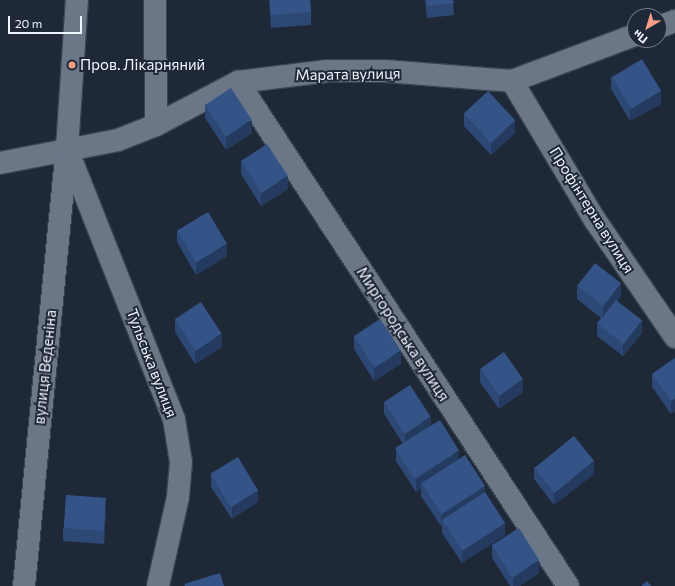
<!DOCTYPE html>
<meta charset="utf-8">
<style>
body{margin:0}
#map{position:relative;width:675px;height:586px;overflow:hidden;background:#1f2836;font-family:Commissioner,sans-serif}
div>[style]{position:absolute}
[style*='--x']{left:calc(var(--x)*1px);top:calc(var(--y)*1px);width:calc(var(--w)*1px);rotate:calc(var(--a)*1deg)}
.roads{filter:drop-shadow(1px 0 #3b424f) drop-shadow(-1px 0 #3b424f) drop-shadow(0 1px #3b424f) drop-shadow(0 -1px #3b424f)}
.minor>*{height:22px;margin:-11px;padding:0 11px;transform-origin:11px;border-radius:11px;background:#6b7687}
.tertiary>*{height:22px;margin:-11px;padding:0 11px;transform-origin:11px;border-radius:11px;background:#6b7687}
.wall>*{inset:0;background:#2d4875}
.shaded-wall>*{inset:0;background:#243b5f}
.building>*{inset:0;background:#345488;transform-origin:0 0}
.dots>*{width:11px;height:11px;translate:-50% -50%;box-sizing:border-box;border:2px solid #1f2836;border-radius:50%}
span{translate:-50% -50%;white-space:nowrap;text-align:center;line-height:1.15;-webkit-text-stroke:4px #1f2836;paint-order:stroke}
.poi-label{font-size:15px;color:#eff5ff}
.left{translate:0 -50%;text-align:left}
.street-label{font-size:15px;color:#eff5ff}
.north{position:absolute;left:627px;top:8px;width:40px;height:40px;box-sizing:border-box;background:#1f2836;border:1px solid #727a86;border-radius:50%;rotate:218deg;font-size:11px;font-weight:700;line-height:16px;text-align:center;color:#eff5ff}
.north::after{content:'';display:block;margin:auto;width:14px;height:18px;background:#f49f86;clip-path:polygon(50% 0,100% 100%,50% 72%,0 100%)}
.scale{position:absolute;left:8px;top:16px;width:74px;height:18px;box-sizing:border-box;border:2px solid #eff5ff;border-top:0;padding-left:5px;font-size:12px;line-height:14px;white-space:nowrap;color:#eff5ff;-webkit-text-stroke:3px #1f2836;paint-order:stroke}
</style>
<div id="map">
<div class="roads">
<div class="minor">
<i style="--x:155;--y:0;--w:125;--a:89.5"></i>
<i style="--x:659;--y:27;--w:17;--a:-21"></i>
<i style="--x:512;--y:81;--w:162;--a:59.2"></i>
<i style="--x:595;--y:220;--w:142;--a:55.6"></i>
<i style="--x:238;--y:82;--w:602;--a:56.78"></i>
<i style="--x:67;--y:149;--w:290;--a:68.4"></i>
<i style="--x:174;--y:419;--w:44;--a:80.8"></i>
<i style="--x:181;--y:462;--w:35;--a:95"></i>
<i style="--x:178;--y:497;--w:91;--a:102.7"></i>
<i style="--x:0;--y:163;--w:120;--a:-11"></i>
<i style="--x:118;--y:140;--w:41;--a:-21.5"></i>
<i style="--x:156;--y:125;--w:93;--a:-27.7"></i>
<i style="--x:238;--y:82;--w:90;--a:-7"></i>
<i style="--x:327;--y:71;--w:58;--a:0"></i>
<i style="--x:385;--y:71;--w:127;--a:4.5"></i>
<i style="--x:512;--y:81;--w:131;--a:-20.5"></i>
</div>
<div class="tertiary">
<i style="--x:24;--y:586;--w:439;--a:-84.4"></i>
<i style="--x:67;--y:149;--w:149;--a:-86.2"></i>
</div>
</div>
<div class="wall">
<i style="clip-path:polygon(269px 0,310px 0,311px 12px,311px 25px,271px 28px)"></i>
<i style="clip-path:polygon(425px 0,453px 0,454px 15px,427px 18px)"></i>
<i style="clip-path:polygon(611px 76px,661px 104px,630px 121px,611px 89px)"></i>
<i style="clip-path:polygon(205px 105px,252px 133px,226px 150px,205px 118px)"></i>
<i style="clip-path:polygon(464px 113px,515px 133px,491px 155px,464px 126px)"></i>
<i style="clip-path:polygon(241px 161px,288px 189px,261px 206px,241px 174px)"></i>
<i style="clip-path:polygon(177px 230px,227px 256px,196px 275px,177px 242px)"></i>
<i style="clip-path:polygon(577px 286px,621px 296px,617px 301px,642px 333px,623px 356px,597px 336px,597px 323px,601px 318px,577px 299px)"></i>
<i style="clip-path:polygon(175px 319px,222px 347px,195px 364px,175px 332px)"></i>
<i style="clip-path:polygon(354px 336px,401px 364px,374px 381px,354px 349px)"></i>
<i style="clip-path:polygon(675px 358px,675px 411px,671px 414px,652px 387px,652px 374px)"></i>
<i style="clip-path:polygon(480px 369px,523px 392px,499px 409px,480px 382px)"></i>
<i style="clip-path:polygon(384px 402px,431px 426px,459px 459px,485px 493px,505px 535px,462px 563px,442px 533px,442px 526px,441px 526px,421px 496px,421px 488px,416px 492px,396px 461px,396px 449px,403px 444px,384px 414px)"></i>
<i style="clip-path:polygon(534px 467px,594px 474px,554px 505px,534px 479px)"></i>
<i style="clip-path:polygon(211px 474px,258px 502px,232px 519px,211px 487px)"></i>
<i style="clip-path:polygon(106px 511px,104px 544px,63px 541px,63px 528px)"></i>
<i style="clip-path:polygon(492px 545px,539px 573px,520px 586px,510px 586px,492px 558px)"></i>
</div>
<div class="shaded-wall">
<i style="clip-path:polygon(661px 91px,661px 104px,630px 121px,630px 109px)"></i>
<i style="clip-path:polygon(252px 120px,252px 133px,226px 150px,226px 137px)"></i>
<i style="clip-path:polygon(515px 120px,515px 133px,491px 155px,491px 143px)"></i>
<i style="clip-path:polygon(288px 176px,288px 189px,261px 206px,261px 193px)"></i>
<i style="clip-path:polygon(227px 244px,227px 256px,196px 275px,196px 262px)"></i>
<i style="clip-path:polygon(621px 283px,621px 296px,603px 319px,603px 307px)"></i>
<i style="clip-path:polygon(642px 320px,642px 333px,623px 356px,623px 344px)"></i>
<i style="clip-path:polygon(222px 334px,222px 347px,195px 364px,195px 351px)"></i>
<i style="clip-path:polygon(401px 351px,401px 364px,374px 381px,374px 368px)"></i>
<i style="clip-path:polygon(523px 379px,523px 392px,499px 409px,499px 396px)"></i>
<i style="clip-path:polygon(675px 398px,675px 411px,671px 414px,671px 401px)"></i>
<i style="clip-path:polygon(431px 417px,431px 429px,405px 446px,405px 434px)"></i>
<i style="clip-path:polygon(459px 451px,459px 464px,421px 483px,421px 488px,416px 492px,416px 479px)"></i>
<i style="clip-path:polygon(594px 461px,594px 474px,554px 505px,554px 492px)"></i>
<i style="clip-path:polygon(485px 486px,485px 498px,442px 520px,442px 526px,441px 526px,441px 513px)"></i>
<i style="clip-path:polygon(258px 490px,258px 502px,232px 519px,232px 507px)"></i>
<i style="clip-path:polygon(106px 498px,106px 511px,104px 544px,104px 531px)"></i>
<i style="clip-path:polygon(505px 523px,505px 535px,462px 563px,462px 551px)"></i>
<i style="clip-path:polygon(539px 560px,539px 573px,520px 586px,513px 586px,513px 578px)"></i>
</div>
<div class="building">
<i style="clip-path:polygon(270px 0,310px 0,311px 12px,271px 15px)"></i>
<i style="clip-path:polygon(427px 0,453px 0,454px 3px,427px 6px)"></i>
<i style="left:642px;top:59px;width:37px;height:35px;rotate:59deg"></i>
<i style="left:231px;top:88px;width:38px;height:31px;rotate:57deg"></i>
<i style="left:488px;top:91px;width:40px;height:33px;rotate:47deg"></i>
<i style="left:267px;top:144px;width:38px;height:31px;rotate:57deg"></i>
<i style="left:208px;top:212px;width:37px;height:36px;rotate:59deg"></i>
<i style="left:595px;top:263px;width:33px;height:29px;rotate:38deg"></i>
<i style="left:616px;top:300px;width:33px;height:30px;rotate:38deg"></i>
<i style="left:201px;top:302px;width:38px;height:31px;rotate:57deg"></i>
<i style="left:380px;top:319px;width:38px;height:31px;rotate:57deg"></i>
<i style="left:504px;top:352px;width:33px;height:29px;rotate:55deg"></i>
<i style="clip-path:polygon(675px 358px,675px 398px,671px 401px,652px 374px)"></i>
<i style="left:410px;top:385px;width:38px;height:31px;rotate:57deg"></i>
<i style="left:440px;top:420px;width:36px;height:53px;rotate:58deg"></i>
<i style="left:574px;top:436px;width:32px;height:51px;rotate:51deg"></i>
<i style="left:465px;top:455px;width:37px;height:52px;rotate:57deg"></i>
<i style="left:238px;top:457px;width:39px;height:32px;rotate:59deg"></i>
<i style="left:485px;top:492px;width:37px;height:51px;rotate:57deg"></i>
<i style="left:66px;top:495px;width:40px;height:33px;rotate:4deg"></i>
<i style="left:519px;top:528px;width:38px;height:32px;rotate:58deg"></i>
<i style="clip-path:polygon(220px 573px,224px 586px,185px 586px,184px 584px)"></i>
<i style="clip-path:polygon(647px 581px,651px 586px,641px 586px)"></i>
</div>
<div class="dots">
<i style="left:72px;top:65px;background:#f49f86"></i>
</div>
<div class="poi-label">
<span class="left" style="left:80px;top:65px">Пров. Лікарняний</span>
</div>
<div class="street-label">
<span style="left:348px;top:74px;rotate:-1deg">Марата вулиця</span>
<span style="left:592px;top:210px;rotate:58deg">Профінтерна вулиця</span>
<span style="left:403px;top:334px;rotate:57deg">Миргородська вулиця</span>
<span style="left:152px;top:363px;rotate:69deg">Тульська вулиця</span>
<span style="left:45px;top:367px;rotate:-84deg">вулиця Веденіна</span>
</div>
<div class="north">Пн</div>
<div class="scale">20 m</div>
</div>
